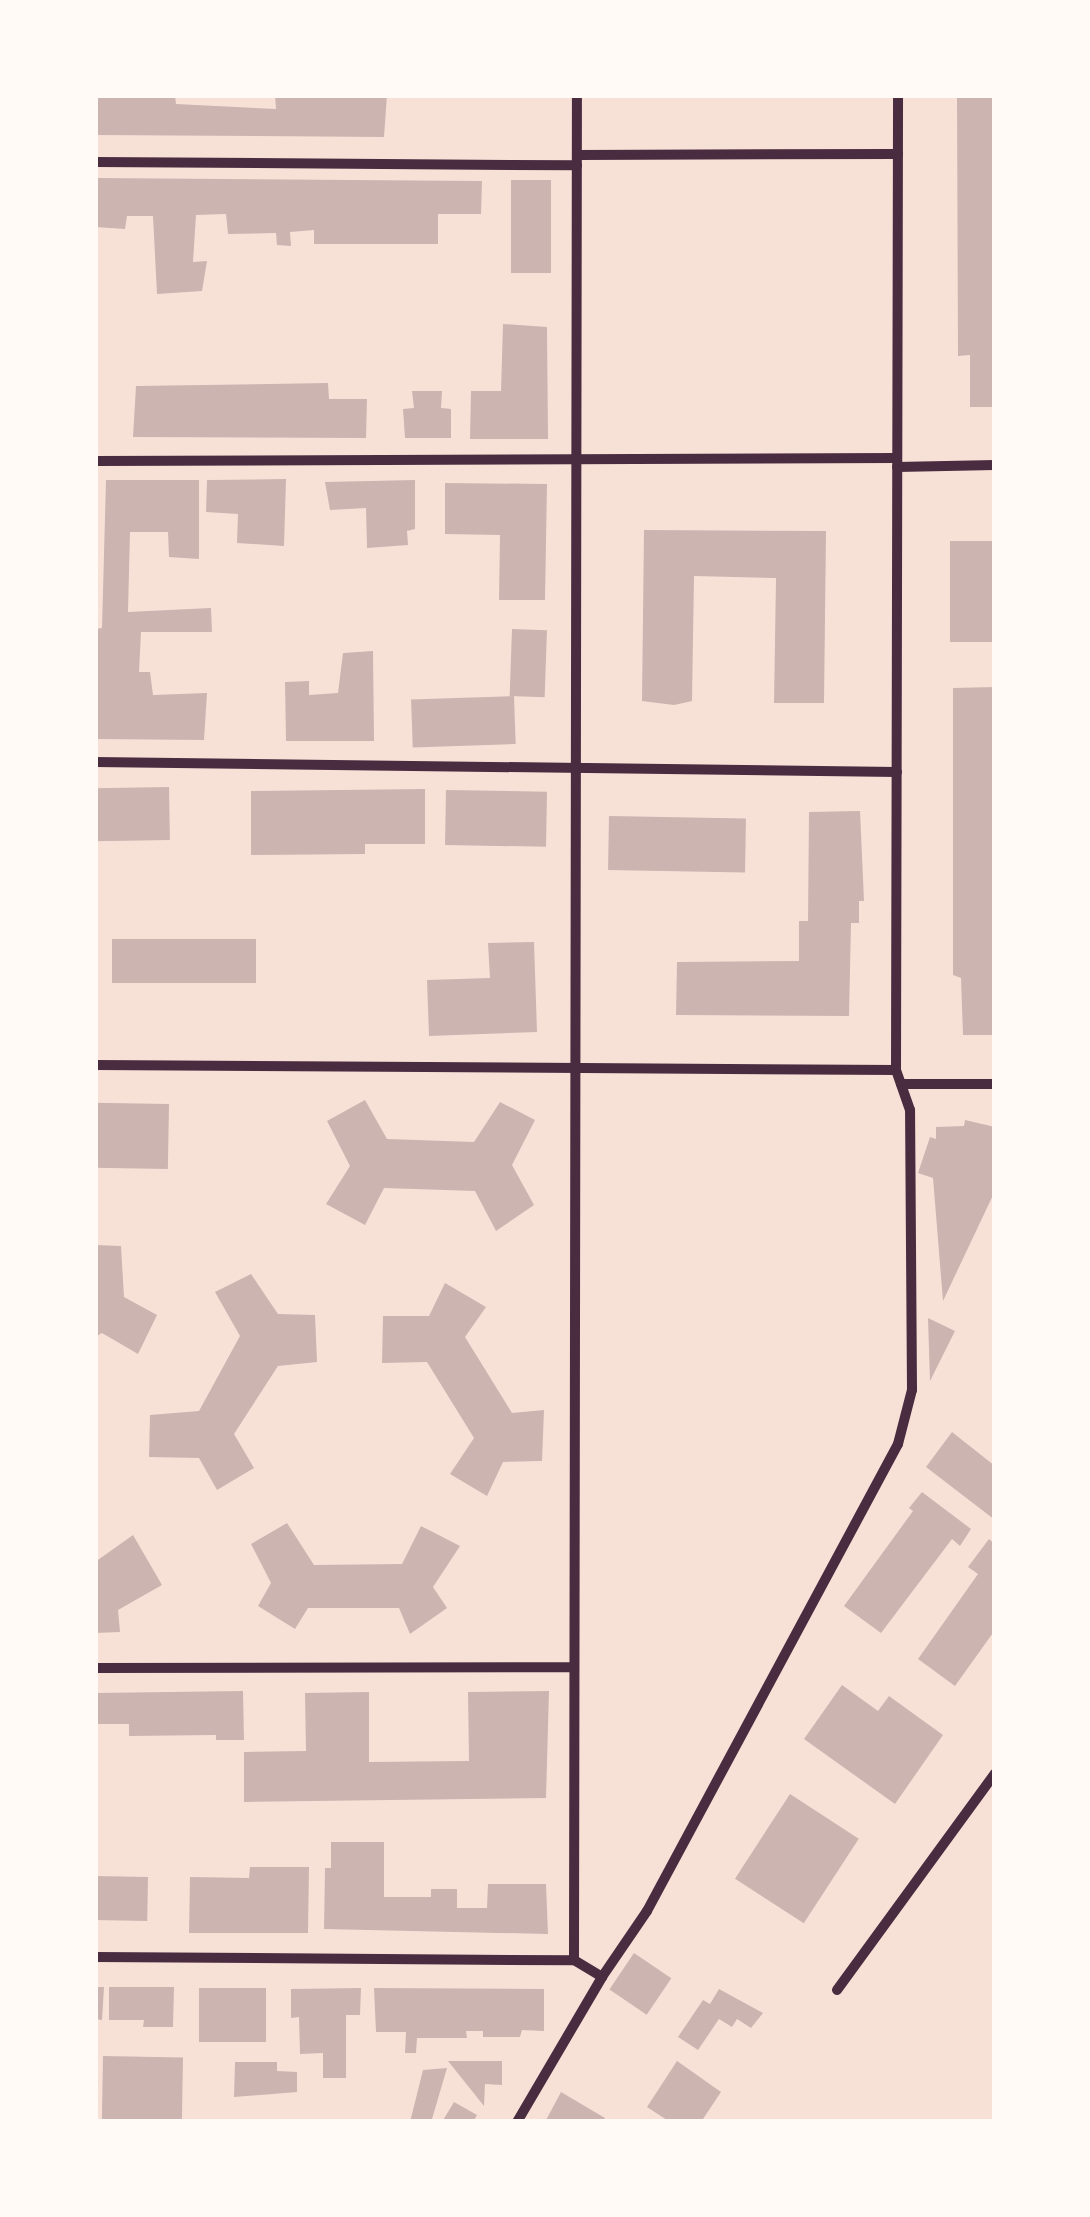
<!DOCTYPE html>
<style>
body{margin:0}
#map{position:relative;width:1090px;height:2217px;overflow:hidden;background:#f7e1d7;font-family:Rubik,sans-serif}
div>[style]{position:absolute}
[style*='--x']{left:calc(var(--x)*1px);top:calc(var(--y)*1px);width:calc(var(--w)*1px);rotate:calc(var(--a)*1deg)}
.building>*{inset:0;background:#ccb4b1;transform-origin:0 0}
.minor>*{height:10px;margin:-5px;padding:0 5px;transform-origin:5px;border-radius:5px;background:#4a2c40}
span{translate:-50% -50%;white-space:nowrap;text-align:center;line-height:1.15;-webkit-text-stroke:10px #fffaf5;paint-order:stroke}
.frame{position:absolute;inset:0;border:98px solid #fffaf5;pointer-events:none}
</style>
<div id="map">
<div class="building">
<i style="clip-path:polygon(95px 95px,175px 95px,176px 104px,276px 109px,275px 95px,387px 95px,384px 137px,95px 135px)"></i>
<i style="clip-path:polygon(957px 95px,995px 95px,995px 407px,970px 407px,970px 355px,958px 356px)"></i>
<i style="clip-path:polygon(95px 178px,482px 181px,481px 214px,438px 214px,438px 244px,314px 244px,314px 230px,290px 232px,291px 246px,277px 245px,276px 233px,228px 234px,226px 214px,196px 215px,193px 262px,207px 261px,202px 291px,157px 294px,153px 216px,127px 216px,125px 229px,95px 227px)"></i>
<i style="left:551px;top:180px;width:93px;height:40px;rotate:90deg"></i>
<i style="clip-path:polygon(503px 324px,547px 327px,548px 439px,470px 439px,471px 391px,501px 391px)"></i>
<i style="clip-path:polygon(328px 383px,329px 399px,367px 399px,366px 438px,133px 437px,136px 386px)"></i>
<i style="clip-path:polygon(412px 391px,442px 391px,441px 408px,451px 409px,451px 438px,405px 438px,403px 409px,414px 408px)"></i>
<i style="clip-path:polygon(286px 479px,284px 546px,237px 543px,238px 514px,206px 512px,207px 480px)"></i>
<i style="clip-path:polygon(106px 480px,199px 480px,199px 559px,169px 557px,168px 532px,130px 532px,128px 612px,211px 608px,212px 632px,141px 632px,139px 672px,150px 672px,153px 695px,207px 693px,204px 740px,95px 739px,95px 629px,102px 628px)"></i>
<i style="clip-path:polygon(415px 480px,415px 529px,407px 531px,408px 545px,367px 548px,366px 508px,330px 510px,325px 482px)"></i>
<i style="clip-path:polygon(445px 483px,547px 484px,545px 600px,499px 600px,500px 535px,445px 534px)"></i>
<i style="clip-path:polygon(644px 530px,826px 531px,824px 703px,774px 703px,776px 578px,694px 576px,692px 701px,674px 705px,642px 701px)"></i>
<i style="left:950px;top:541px;width:45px;height:101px"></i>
<i style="left:512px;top:629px;width:35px;height:67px;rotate:2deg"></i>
<i style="clip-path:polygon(373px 651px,374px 741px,286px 741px,285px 682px,309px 681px,309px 695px,338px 693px,343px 653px)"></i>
<i style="clip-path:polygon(995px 687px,995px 1035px,963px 1035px,961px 978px,953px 975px,953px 688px)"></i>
<i style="left:514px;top:696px;width:48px;height:103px;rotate:88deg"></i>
<i style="left:169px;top:787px;width:53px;height:74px;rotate:89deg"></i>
<i style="clip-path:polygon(425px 789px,425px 844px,365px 844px,365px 854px,251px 855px,251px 791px)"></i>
<i style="left:446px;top:790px;width:101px;height:55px;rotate:1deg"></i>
<i style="clip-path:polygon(860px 811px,864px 901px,859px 901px,859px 923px,851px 923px,849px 1016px,676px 1015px,677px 962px,799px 961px,799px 921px,808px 921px,809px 812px)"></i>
<i style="left:609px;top:816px;width:137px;height:54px;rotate:1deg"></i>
<i style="left:112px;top:939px;width:144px;height:44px"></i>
<i style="clip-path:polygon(534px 942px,537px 1032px,429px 1036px,427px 980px,490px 978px,488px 943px)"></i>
<i style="clip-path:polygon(365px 1100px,387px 1139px,474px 1142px,500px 1102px,535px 1120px,512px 1165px,534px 1205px,496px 1231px,475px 1191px,384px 1188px,365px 1225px,326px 1204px,350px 1166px,327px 1121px)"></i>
<i style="left:169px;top:1104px;width:65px;height:74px;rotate:91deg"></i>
<i style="clip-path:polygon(965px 1120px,995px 1127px,995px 1191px,943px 1301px,933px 1178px,918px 1173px,930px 1137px,936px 1139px,936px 1127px,964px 1126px)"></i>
<i style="clip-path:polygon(95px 1245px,121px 1246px,124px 1297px,157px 1315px,138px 1354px,102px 1333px,95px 1337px)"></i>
<i style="clip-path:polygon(251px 1274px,278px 1314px,315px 1315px,317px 1362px,278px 1366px,234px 1434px,254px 1468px,217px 1490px,199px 1458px,149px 1457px,150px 1415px,199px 1411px,240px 1336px,215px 1292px)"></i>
<i style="clip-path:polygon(445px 1283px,486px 1307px,465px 1337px,512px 1413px,544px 1410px,542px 1461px,503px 1462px,487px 1496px,450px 1474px,474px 1438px,427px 1362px,382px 1363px,383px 1316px,429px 1316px)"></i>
<i style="clip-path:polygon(928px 1318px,955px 1331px,930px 1381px)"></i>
<i style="clip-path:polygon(952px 1432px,995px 1466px,995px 1520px,926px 1467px)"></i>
<i style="clip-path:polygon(922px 1492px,971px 1529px,960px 1546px,952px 1539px,881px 1633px,844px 1606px,913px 1511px,909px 1508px)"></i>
<i style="clip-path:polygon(287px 1523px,314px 1565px,402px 1564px,421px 1526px,460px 1546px,433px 1587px,447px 1608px,410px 1634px,399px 1608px,308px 1608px,295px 1629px,258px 1606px,271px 1583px,251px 1544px)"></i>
<i style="clip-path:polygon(133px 1535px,162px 1585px,118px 1610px,120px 1632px,95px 1633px,95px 1562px)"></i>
<i style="clip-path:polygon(989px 1539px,995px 1544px,995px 1630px,955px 1686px,918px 1659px,978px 1574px,968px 1567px)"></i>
<i style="clip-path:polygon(842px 1685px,878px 1711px,889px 1696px,943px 1735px,895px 1804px,804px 1739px)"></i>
<i style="clip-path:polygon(243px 1691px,244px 1740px,216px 1740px,216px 1735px,129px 1736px,129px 1724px,95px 1724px,95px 1693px)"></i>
<i style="clip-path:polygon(549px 1691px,546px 1798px,244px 1802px,244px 1752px,306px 1751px,305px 1693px,369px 1692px,369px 1762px,469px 1761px,468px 1692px)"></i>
<i style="left:790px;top:1794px;width:82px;height:101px;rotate:33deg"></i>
<i style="clip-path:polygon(331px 1842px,384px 1842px,384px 1897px,431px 1897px,431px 1889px,457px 1889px,457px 1908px,487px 1908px,488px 1884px,546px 1884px,548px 1934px,324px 1929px,325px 1868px,331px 1868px)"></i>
<i style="clip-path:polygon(250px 1867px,309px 1867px,308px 1933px,189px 1933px,190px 1877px,249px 1878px)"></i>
<i style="left:95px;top:1876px;width:53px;height:44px;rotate:1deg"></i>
<i style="left:634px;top:1953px;width:45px;height:44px;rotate:34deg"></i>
<i style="clip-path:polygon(95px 1987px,104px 1987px,102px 2020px,95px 2019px)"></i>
<i style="clip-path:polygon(109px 1987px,174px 1987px,173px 2027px,143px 2027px,144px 2020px,109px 2020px)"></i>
<i style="left:199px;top:1988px;width:67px;height:54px"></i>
<i style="clip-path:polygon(361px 1988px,360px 2015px,346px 2015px,346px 2078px,323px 2078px,323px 2053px,300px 2054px,299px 2017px,291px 2018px,291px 1989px)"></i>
<i style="clip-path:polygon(374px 1988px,544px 1989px,544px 2031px,522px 2030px,520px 2037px,483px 2037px,483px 2031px,466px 2031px,467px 2038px,417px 2038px,416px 2053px,405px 2053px,406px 2032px,376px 2032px)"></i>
<i style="clip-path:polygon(719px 1989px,763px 2013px,751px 2028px,737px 2019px,732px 2027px,719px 2019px,698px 2050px,678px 2037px,703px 2000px,710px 2004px)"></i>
<i style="left:103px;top:2056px;width:80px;height:66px;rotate:1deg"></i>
<i style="clip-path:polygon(448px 2061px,502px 2061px,502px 2085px,485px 2084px,484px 2106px)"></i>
<i style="clip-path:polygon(677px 2061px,721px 2092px,701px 2122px,670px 2122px,647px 2107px)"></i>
<i style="clip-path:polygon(235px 2062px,277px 2062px,277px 2071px,297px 2072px,297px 2092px,234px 2097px)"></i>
<i style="clip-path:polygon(447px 2068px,432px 2119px,437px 2122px,410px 2122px,423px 2070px)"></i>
<i style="clip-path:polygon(561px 2092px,605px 2118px,603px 2122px,545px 2122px)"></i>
<i style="clip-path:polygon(454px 2102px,477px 2115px,473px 2122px,442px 2122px)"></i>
</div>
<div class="minor">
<i style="--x:577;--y:155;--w:321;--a:-0.2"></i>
<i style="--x:95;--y:162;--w:482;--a:0.4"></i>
<i style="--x:95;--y:461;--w:802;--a:-0.21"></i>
<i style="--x:897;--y:467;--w:98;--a:-1.2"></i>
<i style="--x:95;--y:762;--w:802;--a:0.71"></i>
<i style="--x:95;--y:1065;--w:801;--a:0.36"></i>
<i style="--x:901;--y:1084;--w:94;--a:0"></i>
<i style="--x:95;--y:1668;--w:479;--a:-0.1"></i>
<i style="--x:95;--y:1957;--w:479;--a:0.4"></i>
<i style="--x:574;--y:1960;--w:33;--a:31"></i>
<i style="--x:574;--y:1960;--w:1865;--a:-89.91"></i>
<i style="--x:837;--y:1990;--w:268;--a:-53.9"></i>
<i style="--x:517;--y:2122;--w:168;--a:-59.6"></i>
<i style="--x:602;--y:1977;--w:80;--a:-55.7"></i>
<i style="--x:647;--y:1911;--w:530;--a:-61.74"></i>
<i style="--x:898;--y:1444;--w:56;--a:-75.5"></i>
<i style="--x:912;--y:1390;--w:280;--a:-90.4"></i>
<i style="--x:910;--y:1110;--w:42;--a:-109.3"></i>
<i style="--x:896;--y:1070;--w:975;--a:-89.88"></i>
</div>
<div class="frame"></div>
</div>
